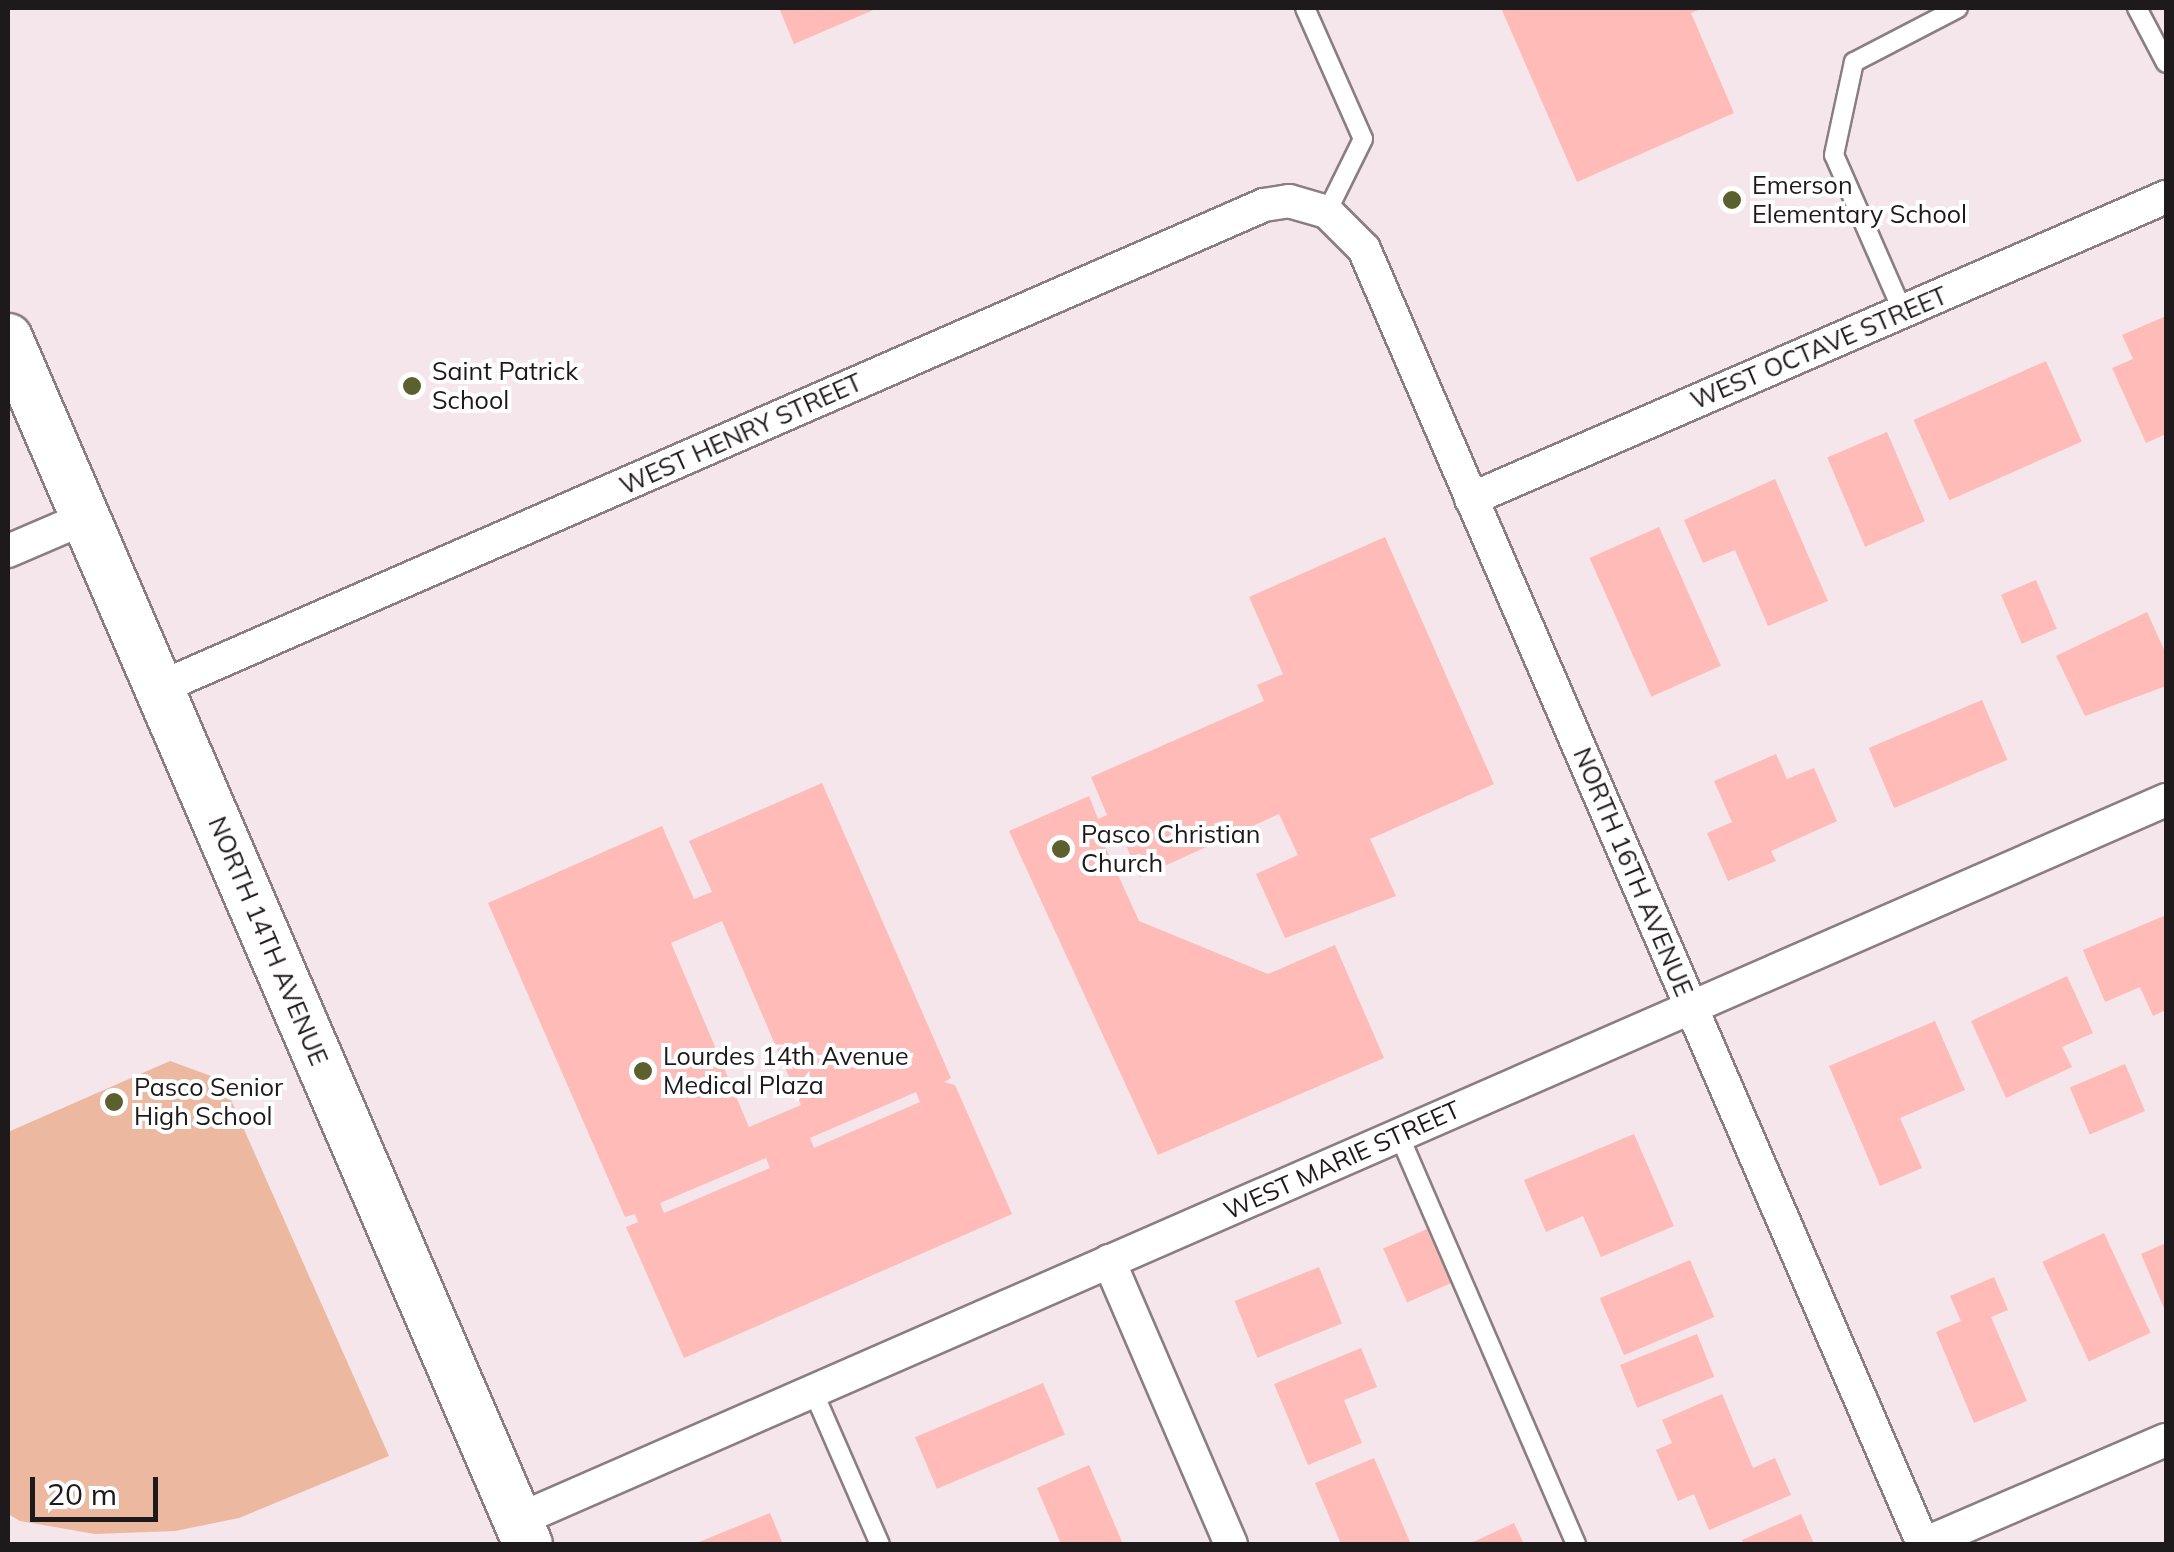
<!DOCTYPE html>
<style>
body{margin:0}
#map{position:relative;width:2174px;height:1552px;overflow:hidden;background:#f4e6ea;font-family:Mulish,sans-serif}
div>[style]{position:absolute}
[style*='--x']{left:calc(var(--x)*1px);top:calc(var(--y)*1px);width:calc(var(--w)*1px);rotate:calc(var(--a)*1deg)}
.green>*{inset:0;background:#edb8a0}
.building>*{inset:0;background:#ffbbb8;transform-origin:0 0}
.roads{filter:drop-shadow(2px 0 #8b7e81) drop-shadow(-2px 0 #8b7e81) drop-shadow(0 2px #8b7e81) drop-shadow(0 -2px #8b7e81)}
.lane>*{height:18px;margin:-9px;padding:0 9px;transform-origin:9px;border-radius:9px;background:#fff}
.street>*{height:32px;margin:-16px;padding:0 16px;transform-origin:16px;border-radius:16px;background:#fff}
.secondary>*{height:48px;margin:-24px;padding:0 24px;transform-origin:24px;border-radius:24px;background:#fff}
.dots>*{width:28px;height:28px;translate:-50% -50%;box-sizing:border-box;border:5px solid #fff;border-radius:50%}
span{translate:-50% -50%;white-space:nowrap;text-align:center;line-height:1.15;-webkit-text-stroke:8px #fff;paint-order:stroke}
.poi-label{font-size:25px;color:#1e191b}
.left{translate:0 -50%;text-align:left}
.street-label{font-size:25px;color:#1e191b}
.frame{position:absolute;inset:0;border:10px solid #1e191b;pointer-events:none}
.scale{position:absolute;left:30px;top:1477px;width:128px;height:45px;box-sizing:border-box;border:5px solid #1e191b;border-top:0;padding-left:12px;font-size:30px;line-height:35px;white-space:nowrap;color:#1e191b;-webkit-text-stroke:8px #fff;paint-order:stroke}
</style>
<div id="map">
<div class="green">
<i style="clip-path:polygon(170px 1061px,222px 1080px,389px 1456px,239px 1518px,175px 1531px,95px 1534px,20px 1521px,8px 1514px,8px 1132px)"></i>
</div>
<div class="building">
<i style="clip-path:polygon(779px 8px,878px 8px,794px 44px)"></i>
<i style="clip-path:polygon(1501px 8px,1704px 8px,1691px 13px,1734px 113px,1577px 182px)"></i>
<i style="clip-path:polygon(2166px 316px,2166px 434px,2146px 443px,2112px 368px,2133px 359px,2122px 335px)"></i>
<i style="left:2046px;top:361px;width:88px;height:145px;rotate:66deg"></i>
<i style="left:1887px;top:432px;width:97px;height:65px;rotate:67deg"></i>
<i style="clip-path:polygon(1775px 479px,1828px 601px,1768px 626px,1735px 550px,1703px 563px,1684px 520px)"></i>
<i style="left:1659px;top:527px;width:152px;height:76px;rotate:66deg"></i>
<i style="clip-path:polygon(1385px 537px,1494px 784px,1370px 839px,1396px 896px,1285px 938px,1256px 874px,1298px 855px,1279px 814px,1140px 877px,1121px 834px,1103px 842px,1139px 921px,1268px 974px,1335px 945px,1384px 1058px,1158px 1155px,1009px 831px,1089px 796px,1098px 819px,1107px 815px,1091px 777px,1264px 701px,1257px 685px,1283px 674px,1249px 597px)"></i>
<i style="left:2036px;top:580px;width:53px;height:38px;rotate:67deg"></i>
<i style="clip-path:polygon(2147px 612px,2166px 654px,2166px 686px,2085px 716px,2056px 656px)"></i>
<i style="left:1982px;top:700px;width:65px;height:123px;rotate:67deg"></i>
<i style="clip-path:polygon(1776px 754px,1787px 779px,1814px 768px,1837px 821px,1771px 851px,1776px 861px,1728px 881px,1707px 833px,1732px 822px,1714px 781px)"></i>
<i style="clip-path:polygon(evenodd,822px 783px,951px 1078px,944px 1082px,955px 1085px,1012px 1214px,684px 1358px,626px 1227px,638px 1222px,635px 1214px,625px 1217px,488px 903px,662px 826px,694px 899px,712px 892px,689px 841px,822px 783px,722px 921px,801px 1105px,749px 1127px,671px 943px,722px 921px,822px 783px,916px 1092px,920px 1102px,814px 1148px,810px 1138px,916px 1092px,822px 783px,766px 1158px,770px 1168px,664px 1213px,660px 1203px,766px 1158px)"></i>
<i style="clip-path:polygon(2166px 915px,2166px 1010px,2153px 1016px,2140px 987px,2105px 1002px,2083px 950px)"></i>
<i style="clip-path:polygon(2067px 976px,2093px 1033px,2062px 1047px,2072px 1067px,2006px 1098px,1971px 1021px)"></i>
<i style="clip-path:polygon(1935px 1021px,1965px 1090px,1900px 1118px,1922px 1168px,1880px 1186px,1829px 1066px)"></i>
<i style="left:2125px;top:1064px;width:51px;height:60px;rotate:67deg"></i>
<i style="clip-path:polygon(1634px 1134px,1674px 1226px,1601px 1257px,1583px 1216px,1546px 1232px,1524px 1180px)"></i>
<i style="left:1427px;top:1229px;width:59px;height:48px;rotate:66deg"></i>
<i style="left:2104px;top:1233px;width:110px;height:68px;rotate:65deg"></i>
<i style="clip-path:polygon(2166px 1243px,2166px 1313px,2141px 1254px)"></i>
<i style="left:1690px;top:1260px;width:62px;height:98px;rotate:67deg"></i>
<i style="left:1319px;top:1267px;width:61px;height:91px;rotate:68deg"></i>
<i style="clip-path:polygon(1994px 1277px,2008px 1310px,1991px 1317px,2027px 1401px,1974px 1423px,1936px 1332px,1961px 1321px,1950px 1296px)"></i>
<i style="left:1697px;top:1334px;width:46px;height:83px;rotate:68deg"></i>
<i style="clip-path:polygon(1361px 1348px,1377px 1387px,1344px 1400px,1362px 1443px,1308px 1465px,1274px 1384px)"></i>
<i style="left:1043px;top:1383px;width:56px;height:139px;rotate:67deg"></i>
<i style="clip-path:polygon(1722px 1394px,1753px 1468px,1775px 1458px,1791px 1495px,1709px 1530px,1694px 1494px,1678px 1501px,1656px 1450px,1672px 1443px,1662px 1420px)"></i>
<i style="clip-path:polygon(1374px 1458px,1410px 1542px,1341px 1544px,1315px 1483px)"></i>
<i style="clip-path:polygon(1089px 1465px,1123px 1544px,1061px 1544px,1037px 1488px)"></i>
<i style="clip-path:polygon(770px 1513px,783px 1544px,694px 1544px)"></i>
<i style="clip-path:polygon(1801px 1514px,1814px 1544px,1744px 1544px,1742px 1540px)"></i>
<i style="clip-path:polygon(1514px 1523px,1524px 1544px,1469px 1544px)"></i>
</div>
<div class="roads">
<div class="lane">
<i style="--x:1305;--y:8;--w:143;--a:66.1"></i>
<i style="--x:1363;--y:139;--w:81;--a:116.3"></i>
<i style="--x:2137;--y:8;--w:62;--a:62.2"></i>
<i style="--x:1903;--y:312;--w:171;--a:-113.7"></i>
<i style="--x:1834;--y:155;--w:95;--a:-77.9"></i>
<i style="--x:1854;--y:62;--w:117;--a:-27.4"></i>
<i style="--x:1399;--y:1135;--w:446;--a:66.6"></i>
<i style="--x:813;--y:1391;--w:167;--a:66.4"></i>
</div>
<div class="street">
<i style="--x:1471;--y:499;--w:758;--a:-23.49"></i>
<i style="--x:8;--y:551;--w:84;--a:-23.2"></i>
<i style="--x:159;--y:688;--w:1206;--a:-23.61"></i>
<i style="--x:1264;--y:205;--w:25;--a:-9"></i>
<i style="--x:1289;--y:201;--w:40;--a:16"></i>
<i style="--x:1327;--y:212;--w:52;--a:45"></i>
<i style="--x:1364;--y:249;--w:1410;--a:66.65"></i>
<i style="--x:1109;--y:1261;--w:308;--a:66.7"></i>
<i style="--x:518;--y:1520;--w:1798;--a:-23.6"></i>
<i style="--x:1924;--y:1544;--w:263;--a:-23.3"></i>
</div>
<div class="secondary">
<i style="--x:8;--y:338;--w:1313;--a:66.68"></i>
</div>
</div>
<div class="dots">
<i style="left:1732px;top:200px;background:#5b602e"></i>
<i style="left:412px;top:386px;background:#5b602e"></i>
<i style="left:1061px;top:849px;background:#5b602e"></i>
<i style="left:643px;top:1071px;background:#5b602e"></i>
<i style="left:114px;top:1102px;background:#5b602e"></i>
</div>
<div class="poi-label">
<span class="left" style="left:1752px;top:200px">Emerson<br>Elementary School</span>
<span class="left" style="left:432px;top:386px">Saint Patrick<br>School</span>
<span class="left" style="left:1081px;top:849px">Pasco Christian<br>Church</span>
<span class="left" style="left:663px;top:1071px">Lourdes 14th Avenue<br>Medical Plaza</span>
<span class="left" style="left:134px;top:1102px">Pasco Senior<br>High School</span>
</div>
<div class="street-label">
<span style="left:1819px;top:348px;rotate:-23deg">WEST OCTAVE STREET</span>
<span style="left:741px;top:434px;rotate:-24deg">WEST HENRY STREET</span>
<span style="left:1633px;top:872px;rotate:67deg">NORTH 16TH AVENUE</span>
<span style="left:268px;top:941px;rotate:67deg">NORTH 14TH AVENUE</span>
<span style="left:1342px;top:1160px;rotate:-24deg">WEST MARIE STREET</span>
</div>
<div class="frame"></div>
<div class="scale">20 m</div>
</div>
